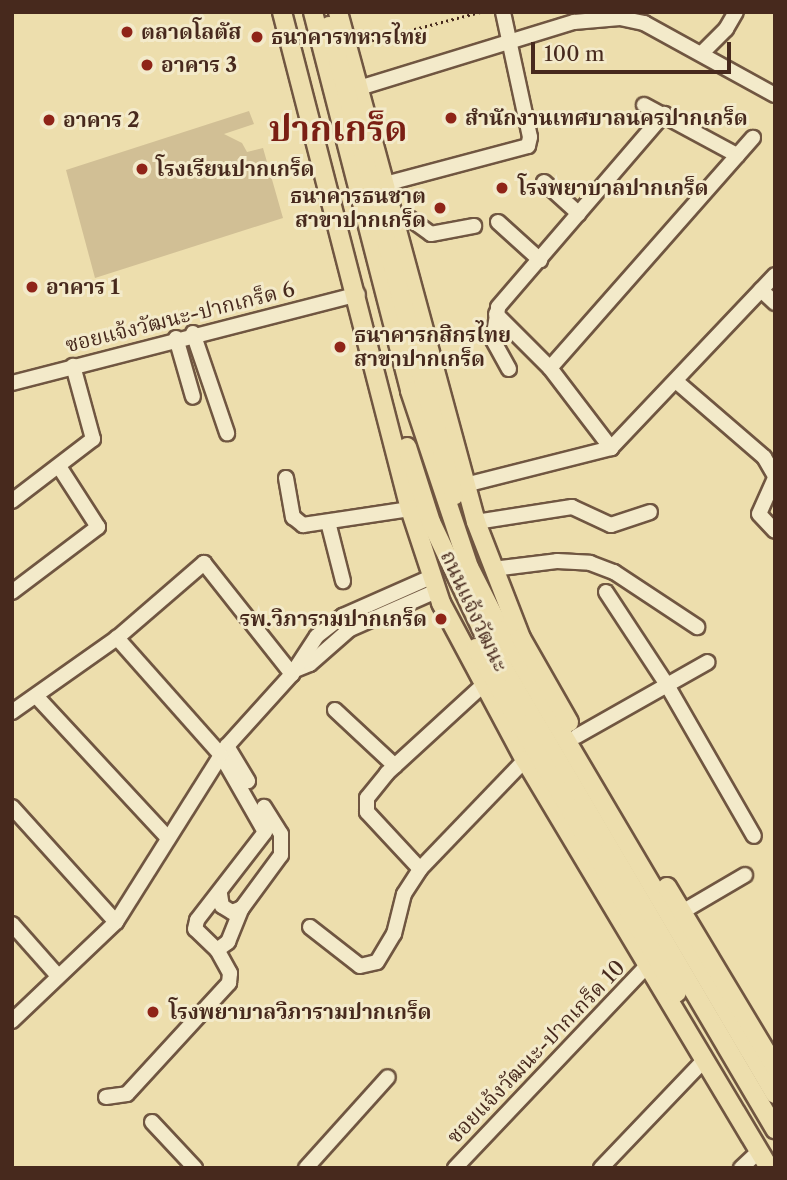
<!DOCTYPE html>
<meta charset="utf-8">
<style>
body{margin:0}
#map{position:relative;width:787px;height:1180px;overflow:hidden;background:#eddead;font-family:"Libre Caslon Text","Noto Serif Thai",serif}
div>[style]{position:absolute}
[style*='--x']{left:calc(var(--x)*1px);top:calc(var(--y)*1px);width:calc(var(--w)*1px);rotate:calc(var(--a)*1deg)}
.green>*{inset:0;background:#d1bf95}
.path>*{height:2.5px;margin-top:-1.25px;transform-origin:0;background:repeating-linear-gradient(90deg,#47291d 0 2px,transparent 0 5.5px)}
.roads{filter:drop-shadow(2px 0 #705641) drop-shadow(-2px 0 #705641) drop-shadow(0 2px #705641) drop-shadow(0 -2px #705641)}
.minor>*{height:14px;margin:-7px;padding:0 7px;transform-origin:7px;border-radius:7px;background:#f3eaca}
.major>*{height:18px;margin:-9px;padding:0 9px;transform-origin:9px;border-radius:9px;background:#eddead}
.dots>*{width:19px;height:19px;translate:-50% -50%;box-sizing:border-box;border:4px solid #f3eaca;border-radius:50%}
span{translate:-50% -50%;white-space:nowrap;text-align:center;line-height:1.15;-webkit-text-stroke:6px #f3eaca;paint-order:stroke}
.poi-label{font-size:21px;color:#47291d;font-weight:700}
.left{translate:0 -50%;text-align:left}
.right{translate:-100% -50%;text-align:right}
.street-label{font-size:21px;color:#47291d}
.town-label{font-size:35px;color:#7a1f14;font-weight:700}
.frame{position:absolute;inset:0;border:14px solid #47291d;pointer-events:none}
.scale{position:absolute;left:531px;top:42px;width:200px;height:32px;box-sizing:border-box;border:4px solid #47291d;border-top:0;padding-left:9px;font-size:21px;line-height:24px;white-space:nowrap;color:#47291d;-webkit-text-stroke:5px #f3eaca;paint-order:stroke}
</style>
<div id="map">
<div class="green">
<i style="clip-path:polygon(249px 111px,254px 124px,224px 134px,242px 143px,247px 152px,263px 148px,283px 218px,95px 278px,66px 170px)"></i>
</div>
<div class="path">
<i style="--x:361;--y:43;--w:123;--a:-14.6"></i>
</div>
<div class="roads">
<div class="minor">
<i style="--x:702;--y:53;--w:34;--a:-45"></i>
<i style="--x:726;--y:29;--w:20;--a:-60"></i>
<i style="--x:359;--y:88;--w:225;--a:-17.1"></i>
<i style="--x:574;--y:22;--w:46;--a:-5"></i>
<i style="--x:620;--y:18;--w:25;--a:12"></i>
<i style="--x:644;--y:23;--w:149;--a:28.8"></i>
<i style="--x:644;--y:105;--w:106;--a:28.3"></i>
<i style="--x:544;--y:182;--w:47;--a:42.4"></i>
<i style="--x:385;--y:184;--w:148;--a:-14.9"></i>
<i style="--x:528;--y:146;--w:9;--a:-77"></i>
<i style="--x:530;--y:137;--w:128;--a:-102.2"></i>
<i style="--x:394;--y:221;--w:15;--a:-11"></i>
<i style="--x:409;--y:218;--w:27;--a:36"></i>
<i style="--x:431;--y:234;--w:44;--a:-10.5"></i>
<i style="--x:498;--y:222;--w:57;--a:42.1"></i>
<i style="--x:761;--y:290;--w:19;--a:43"></i>
<i style="--x:496;--y:314;--w:76;--a:45"></i>
<i style="--x:550;--y:368;--w:101;--a:52.7"></i>
<i style="--x:193;--y:333;--w:106;--a:71.2"></i>
<i style="--x:176;--y:338;--w:61;--a:73.9"></i>
<i style="--x:550;--y:368;--w:307;--a:-48.6"></i>
<i style="--x:509;--y:369;--w:33;--a:-119"></i>
<i style="--x:493;--y:340;--w:33;--a:-81"></i>
<i style="--x:498;--y:307;--w:255;--a:-49.3"></i>
<i style="--x:677;--y:382;--w:115;--a:40.8"></i>
<i style="--x:764;--y:457;--w:22;--a:60"></i>
<i style="--x:12;--y:383;--w:357;--a:-14.4"></i>
<i style="--x:286;--y:478;--w:40;--a:80"></i>
<i style="--x:293;--y:517;--w:13;--a:39"></i>
<i style="--x:303;--y:525;--w:108;--a:-8.5"></i>
<i style="--x:775;--y:478;--w:39;--a:114"></i>
<i style="--x:759;--y:514;--w:23;--a:47"></i>
<i style="--x:465;--y:485;--w:151;--a:-14.2"></i>
<i style="--x:611;--y:448;--w:238;--a:-46.5"></i>
<i style="--x:12;--y:501;--w:102;--a:-37.4"></i>
<i style="--x:93;--y:439;--w:76;--a:-105.3"></i>
<i style="--x:328;--y:522;--w:61;--a:75.7"></i>
<i style="--x:476;--y:522;--w:97;--a:-8.9"></i>
<i style="--x:572;--y:507;--w:43;--a:24.8"></i>
<i style="--x:611;--y:525;--w:41;--a:-18.4"></i>
<i style="--x:493;--y:569;--w:64;--a:-7.1"></i>
<i style="--x:557;--y:561;--w:33;--a:3"></i>
<i style="--x:590;--y:563;--w:26;--a:21"></i>
<i style="--x:614;--y:572;--w:100;--a:33.5"></i>
<i style="--x:12;--y:592;--w:108;--a:-37.1"></i>
<i style="--x:98;--y:527;--w:70;--a:-122.8"></i>
<i style="--x:606;--y:592;--w:111;--a:56.7"></i>
<i style="--x:667;--y:685;--w:174;--a:60.1"></i>
<i style="--x:295;--y:670;--w:16;--a:-22"></i>
<i style="--x:310;--y:664;--w:53;--a:-41.2"></i>
<i style="--x:350;--y:629;--w:94;--a:-23.8"></i>
<i style="--x:37;--y:697;--w:192;--a:47.1"></i>
<i style="--x:335;--y:710;--w:82;--a:43"></i>
<i style="--x:12;--y:712;--w:128;--a:-35.2"></i>
<i style="--x:117;--y:638;--w:115;--a:-40.8"></i>
<i style="--x:204;--y:563;--w:142;--a:51.6"></i>
<i style="--x:577;--y:736;--w:150;--a:-29.5"></i>
<i style="--x:227;--y:746;--w:41;--a:59"></i>
<i style="--x:12;--y:807;--w:155;--a:47.9"></i>
<i style="--x:420;--y:869;--w:78;--a:-132.9"></i>
<i style="--x:367;--y:812;--w:14;--a:-90"></i>
<i style="--x:367;--y:798;--w:32;--a:-51"></i>
<i style="--x:387;--y:773;--w:129;--a:-42.5"></i>
<i style="--x:220;--y:894;--w:12;--a:81"></i>
<i style="--x:222;--y:906;--w:12;--a:31"></i>
<i style="--x:232;--y:912;--w:11;--a:-22"></i>
<i style="--x:682;--y:912;--w:73;--a:-30.4"></i>
<i style="--x:12;--y:924;--w:69;--a:48.5"></i>
<i style="--x:310;--y:927;--w:63;--a:38"></i>
<i style="--x:360;--y:966;--w:17;--a:-13"></i>
<i style="--x:377;--y:962;--w:33;--a:-59"></i>
<i style="--x:394;--y:934;--w:41;--a:-76"></i>
<i style="--x:404;--y:894;--w:30;--a:-57"></i>
<i style="--x:420;--y:869;--w:151;--a:-46.1"></i>
<i style="--x:217;--y:950;--w:14;--a:-36"></i>
<i style="--x:228;--y:942;--w:37;--a:-68"></i>
<i style="--x:242;--y:908;--w:66;--a:-53.7"></i>
<i style="--x:281;--y:855;--w:21;--a:-90"></i>
<i style="--x:281;--y:834;--w:32;--a:-122"></i>
<i style="--x:12;--y:1021;--w:144;--a:-43.6"></i>
<i style="--x:116;--y:922;--w:208;--a:-57.8"></i>
<i style="--x:227;--y:746;--w:97;--a:-47.9"></i>
<i style="--x:292;--y:674;--w:45;--a:-56.7"></i>
<i style="--x:317;--y:636;--w:33;--a:-38"></i>
<i style="--x:343;--y:616;--w:96;--a:-23.9"></i>
<i style="--x:106;--y:1097;--w:21;--a:-8"></i>
<i style="--x:127;--y:1094;--w:151;--a:-47.4"></i>
<i style="--x:229;--y:983;--w:10;--a:-84"></i>
<i style="--x:230;--y:973;--w:26;--a:-119"></i>
<i style="--x:217;--y:950;--w:30;--a:-136"></i>
<i style="--x:195;--y:929;--w:9;--a:-77"></i>
<i style="--x:197;--y:920;--w:111;--a:-52.3"></i>
<i style="--x:265;--y:832;--w:89;--a:-119.7"></i>
<i style="--x:221;--y:755;--w:157;--a:-131.6"></i>
<i style="--x:152;--y:1122;--w:63;--a:46.9"></i>
<i style="--x:306;--y:1168;--w:122;--a:-48"></i>
<i style="--x:455;--y:1168;--w:279;--a:-46.5"></i>
<i style="--x:601;--y:1168;--w:151;--a:-46.3"></i>
<i style="--x:741;--y:1168;--w:25;--a:-43"></i>
</div>
<div class="major">
<i style="--x:282;--y:12;--w:513;--a:75.56"></i>
<i style="--x:410;--y:509;--w:99;--a:71.7"></i>
<i style="--x:441;--y:603;--w:178;--a:61.9"></i>
<i style="--x:525;--y:760;--w:475;--a:59.1"></i>
<i style="--x:313;--y:12;--w:391;--a:75.6"></i>
<i style="--x:410;--y:391;--w:186;--a:71.5"></i>
<i style="--x:469;--y:567;--w:71;--a:63.1"></i>
<i style="--x:501;--y:630;--w:539;--a:59.44"></i>
<i style="--x:338;--y:12;--w:528;--a:74.86"></i>
<i style="--x:476;--y:522;--w:124;--a:68.8"></i>
<i style="--x:521;--y:638;--w:97;--a:60.3"></i>
<i style="--x:329;--y:26;--w:486;--a:75.1"></i>
<i style="--x:407;--y:447;--w:79;--a:72.3"></i>
<i style="--x:431;--y:522;--w:131;--a:64.6"></i>
<i style="--x:487;--y:640;--w:568;--a:59.5"></i>
<i style="--x:476;--y:648;--w:399;--a:59.8"></i>
<i style="--x:667;--y:887;--w:210;--a:59"></i>
</div>
</div>
<div class="dots">
<i style="left:127px;top:32px;background:#8f2418"></i>
<i style="left:257px;top:37px;background:#8f2418"></i>
<i style="left:147px;top:65px;background:#8f2418"></i>
<i style="left:451px;top:118px;background:#8f2418"></i>
<i style="left:49px;top:120px;background:#8f2418"></i>
<i style="left:142px;top:169px;background:#8f2418"></i>
<i style="left:502px;top:188px;background:#8f2418"></i>
<i style="left:440px;top:208px;background:#8f2418"></i>
<i style="left:32px;top:287px;background:#8f2418"></i>
<i style="left:340px;top:347px;background:#8f2418"></i>
<i style="left:441px;top:619px;background:#8f2418"></i>
<i style="left:153px;top:1012px;background:#8f2418"></i>
</div>
<div class="poi-label">
<span class="left" style="left:141px;top:32px">ตลาดโลตัส</span>
<span class="left" style="left:271px;top:37px">ธนาคารทหารไทย</span>
<span class="left" style="left:161px;top:65px">อาคาร 3</span>
<span class="left" style="left:465px;top:118px">สำนักงานเทศบาลนครปากเกร็ด</span>
<span class="left" style="left:63px;top:120px">อาคาร 2</span>
<span class="left" style="left:156px;top:169px">โรงเรียนปากเกร็ด</span>
<span class="left" style="left:518px;top:188px">โรงพยาบาลปากเกร็ด</span>
<span class="right" style="left:426px;top:208px">ธนาคารธนชาต<br>สาขาปากเกร็ด</span>
<span class="left" style="left:46px;top:287px">อาคาร 1</span>
<span class="left" style="left:354px;top:347px">ธนาคารกสิกรไทย<br>สาขาปากเกร็ด</span>
<span class="right" style="left:427px;top:619px">รพ.วิภารามปากเกร็ด</span>
<span class="left" style="left:169px;top:1012px">โรงพยาบาลวิภารามปากเกร็ด</span>
</div>
<div class="street-label">
<span style="left:180px;top:317px;rotate:-14deg">ซอยแจ้งวัฒนะ-ปากเกร็ด 6</span>
<span style="left:474px;top:611px;rotate:65deg">ถนนแจ้งวัฒนะ</span>
<span style="left:536px;top:1052px;rotate:-46deg">ซอยแจ้งวัฒนะ-ปากเกร็ด 10</span>
</div>
<div class="town-label">
<span style="left:338px;top:129px">ปากเกร็ด</span>
</div>
<div class="frame"></div>
<div class="scale">100 m</div>
</div>
